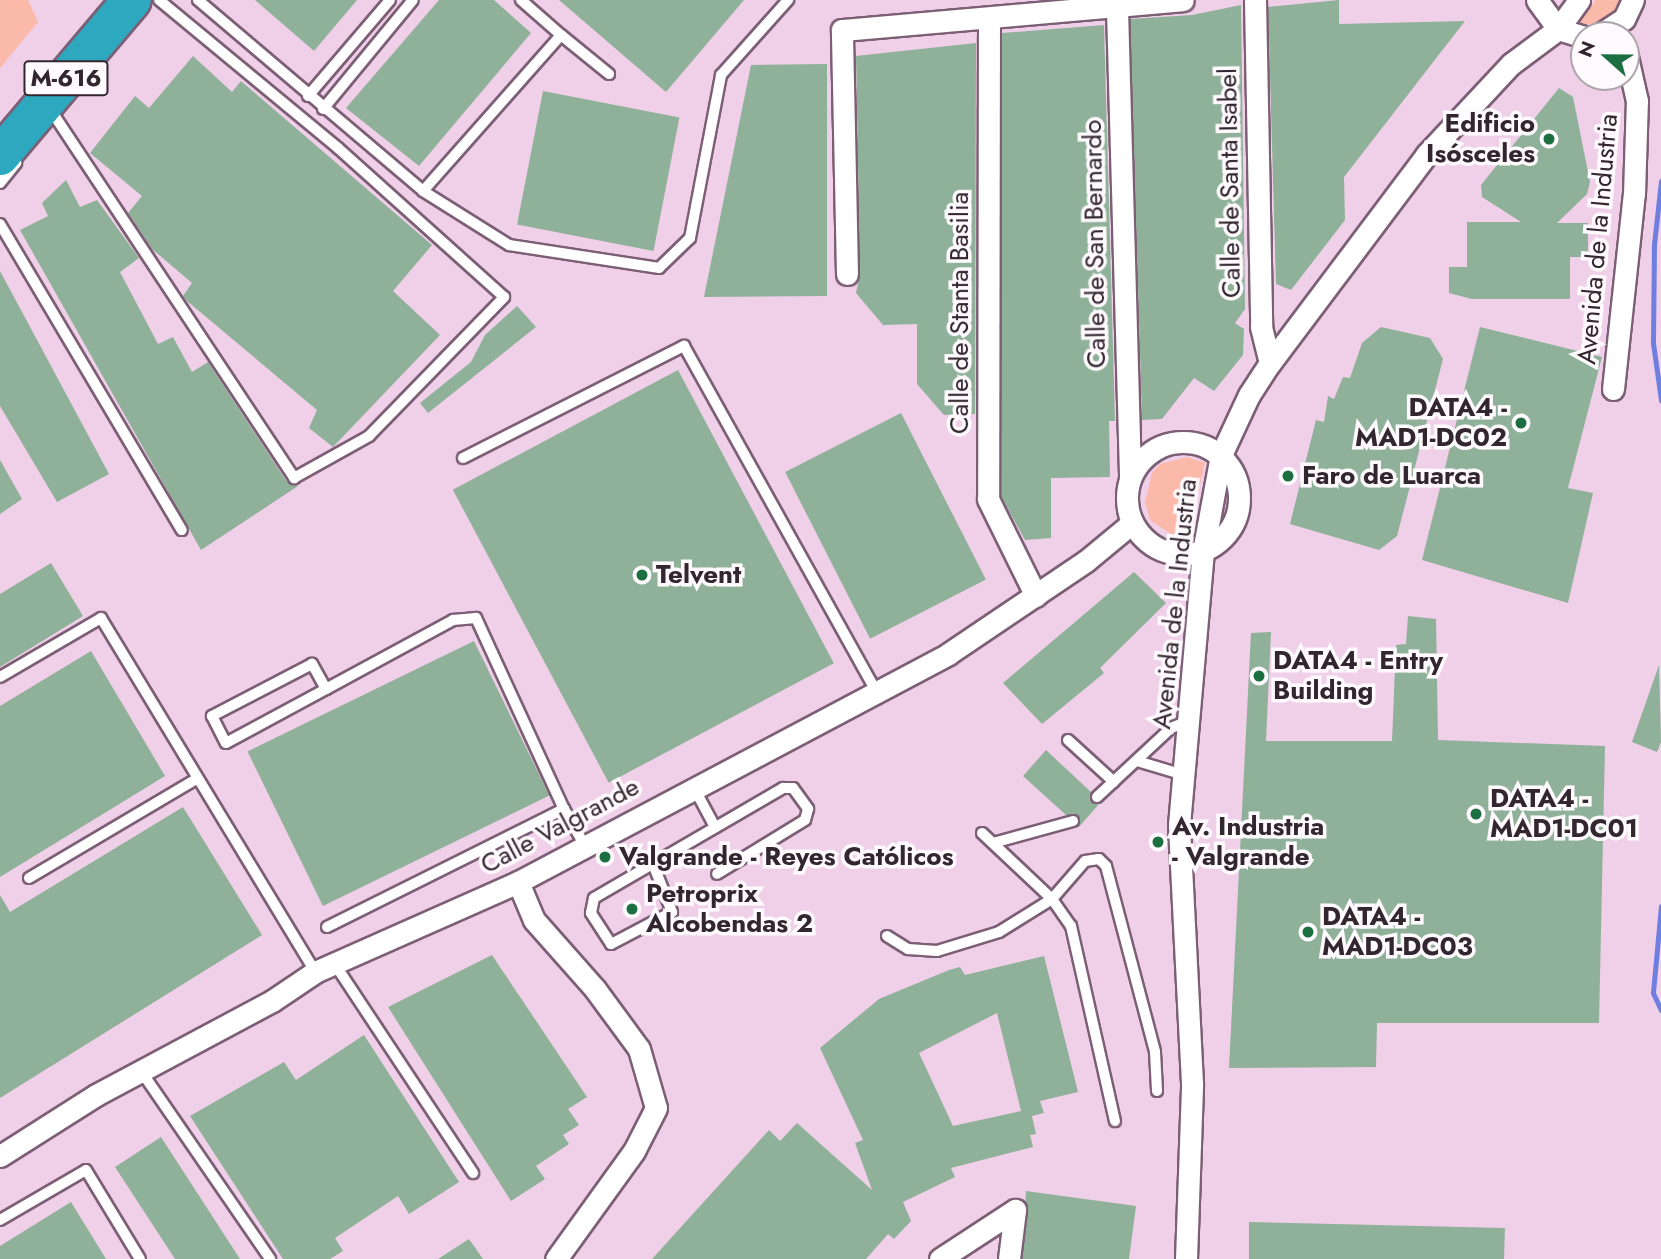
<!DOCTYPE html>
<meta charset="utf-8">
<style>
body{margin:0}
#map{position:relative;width:1661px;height:1259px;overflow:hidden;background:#f0cfe8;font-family:Jost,sans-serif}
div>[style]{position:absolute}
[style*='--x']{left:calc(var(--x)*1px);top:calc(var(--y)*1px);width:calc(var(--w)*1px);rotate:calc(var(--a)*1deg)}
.green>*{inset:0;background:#fbb9a9}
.stream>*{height:5px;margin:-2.5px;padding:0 2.5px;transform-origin:2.5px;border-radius:2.5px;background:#6e7fe0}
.building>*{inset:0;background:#8fb199;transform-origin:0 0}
.roads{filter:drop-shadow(2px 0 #7c5f75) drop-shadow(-2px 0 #7c5f75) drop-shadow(0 2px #7c5f75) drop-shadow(0 -2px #7c5f75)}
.lane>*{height:10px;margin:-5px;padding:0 5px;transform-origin:5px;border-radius:5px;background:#fff}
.street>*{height:21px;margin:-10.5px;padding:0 10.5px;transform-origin:10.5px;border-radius:10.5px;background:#fff}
.street>.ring{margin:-10.5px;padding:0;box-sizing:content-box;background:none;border:21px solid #fff;border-radius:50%}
.highway>*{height:38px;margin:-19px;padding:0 19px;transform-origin:19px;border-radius:19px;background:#2ea8bf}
.dots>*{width:19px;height:19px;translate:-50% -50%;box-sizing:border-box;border:4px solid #fefafd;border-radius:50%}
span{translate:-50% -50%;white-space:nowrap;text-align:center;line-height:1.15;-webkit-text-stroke:7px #fefafd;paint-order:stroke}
.shield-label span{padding:2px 5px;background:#fefafd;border:2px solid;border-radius:5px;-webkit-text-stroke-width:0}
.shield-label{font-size:24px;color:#32262f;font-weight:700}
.poi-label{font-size:26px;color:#32262f;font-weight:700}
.right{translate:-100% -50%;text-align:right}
.left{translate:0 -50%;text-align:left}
.street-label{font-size:26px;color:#32262f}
.north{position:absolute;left:1570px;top:21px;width:70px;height:70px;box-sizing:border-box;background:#fefafd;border:2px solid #aca5ab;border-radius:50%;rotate:291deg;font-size:19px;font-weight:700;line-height:28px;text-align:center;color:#32262f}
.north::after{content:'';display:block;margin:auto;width:24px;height:32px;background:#1c6f40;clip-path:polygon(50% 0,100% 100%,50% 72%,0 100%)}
</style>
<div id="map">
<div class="green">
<i style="clip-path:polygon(0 0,28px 0,38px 22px,0 68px)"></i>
<i style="clip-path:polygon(1596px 0,1626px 0,1622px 11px,1603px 24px,1577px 24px)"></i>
<i style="clip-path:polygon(1187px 457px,1205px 463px,1186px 544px,1150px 520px,1145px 502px,1152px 473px,1160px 464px)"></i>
</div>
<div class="stream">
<i style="--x:1661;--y:181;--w:63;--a:96.3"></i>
<i style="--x:1654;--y:244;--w:99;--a:90.6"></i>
<i style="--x:1653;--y:343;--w:58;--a:82"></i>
<i style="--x:1661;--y:906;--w:87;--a:95.3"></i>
<i style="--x:1653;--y:993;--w:19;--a:65"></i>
</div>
<div class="building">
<i style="clip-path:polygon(255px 0,357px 0,314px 51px)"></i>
<i style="clip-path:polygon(439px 0,494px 0,531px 33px,419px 166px,346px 108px)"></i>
<i style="clip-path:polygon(559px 0,744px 0,666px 92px)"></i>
<i style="clip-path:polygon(1339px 0,1339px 24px,1465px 21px,1344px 177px,1345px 220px,1291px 290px,1276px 284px,1268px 7px)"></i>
<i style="clip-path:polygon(1241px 5px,1245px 309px,1235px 323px,1244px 329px,1243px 355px,1214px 391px,1194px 378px,1162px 419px,1142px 420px,1130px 19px,1192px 15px)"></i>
<i style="clip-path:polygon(1104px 25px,1115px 421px,1109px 421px,1110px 477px,1051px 478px,1051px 538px,1025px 540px,1001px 496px,1002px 33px)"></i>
<i style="clip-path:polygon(976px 43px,975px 414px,944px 415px,917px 384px,917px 324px,883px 325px,856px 293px,860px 274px,856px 56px)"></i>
<i style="clip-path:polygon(193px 56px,232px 92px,241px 81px,432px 245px,393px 291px,440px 335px,333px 447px,309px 428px,317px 410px,187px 301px,183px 296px,192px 283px,152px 249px,128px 213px,142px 196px,90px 153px,135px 96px,149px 108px)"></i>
<i style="clip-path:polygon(827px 64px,827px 296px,704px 297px,751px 65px)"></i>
<i style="clip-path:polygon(1559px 88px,1573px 97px,1590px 182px,1587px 194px,1557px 223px,1588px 223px,1588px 257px,1570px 257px,1570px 299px,1472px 299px,1449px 293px,1449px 267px,1467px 267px,1467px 222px,1521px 222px,1482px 197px,1481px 185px)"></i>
<i style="left:543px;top:91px;width:139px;height:136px;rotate:11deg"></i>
<i style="clip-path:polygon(66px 180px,80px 207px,97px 200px,139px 258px,120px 272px,158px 344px,173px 337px,192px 372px,208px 362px,287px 482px,298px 486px,201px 550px,20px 230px,48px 216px,42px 203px)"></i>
<i style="clip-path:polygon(0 271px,109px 474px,57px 502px,0 406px)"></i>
<i style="clip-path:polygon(517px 306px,536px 327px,428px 413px,420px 403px,471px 362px,485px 335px)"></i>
<i style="clip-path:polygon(1381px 327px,1430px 338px,1443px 359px,1397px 536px,1379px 550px,1290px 524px,1316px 420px,1324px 422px,1328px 396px,1334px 399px,1343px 377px,1350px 378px,1362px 343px)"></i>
<i style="clip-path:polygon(1480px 327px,1602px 357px,1568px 488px,1593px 493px,1568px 603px,1422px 560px)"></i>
<i style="left:678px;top:370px;width:332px;height:255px;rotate:62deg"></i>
<i style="left:901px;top:413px;width:187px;height:130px;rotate:63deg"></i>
<i style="clip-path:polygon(0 460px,22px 499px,0 514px)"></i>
<i style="clip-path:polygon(51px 563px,83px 616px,0 667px,0 594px)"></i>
<i style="clip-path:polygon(1134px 572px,1166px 603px,1100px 668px,1104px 673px,1042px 724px,1003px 683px)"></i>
<i style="clip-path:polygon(1408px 616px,1436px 619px,1438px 740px,1605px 746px,1599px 1023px,1377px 1023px,1376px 1067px,1229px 1068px,1251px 633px,1271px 632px,1266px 741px,1392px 741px,1396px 645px,1406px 644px)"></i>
<i style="left:474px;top:641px;width:172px;height:252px;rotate:64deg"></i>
<i style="clip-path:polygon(91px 651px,165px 776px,0 877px,0 706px)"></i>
<i style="clip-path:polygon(1659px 665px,1661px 742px,1657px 752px,1632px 742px)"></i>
<i style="clip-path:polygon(1046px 750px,1091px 792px,1092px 803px,1099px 804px,1079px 827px,1078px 815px,1066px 815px,1023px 776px)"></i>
<i style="clip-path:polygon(183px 807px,262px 935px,0 1098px,0 895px,10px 912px)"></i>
<i style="clip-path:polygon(492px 955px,587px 1097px,568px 1109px,579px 1125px,563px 1135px,569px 1144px,536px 1166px,545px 1179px,511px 1201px,388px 1007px)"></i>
<i style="clip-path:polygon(evenodd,1044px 956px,1078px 1092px,1040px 1101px,1044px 1113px,1032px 1116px,1036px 1134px,1030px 1135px,1033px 1147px,951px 1168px,955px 1177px,903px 1202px,911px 1221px,894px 1239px,888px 1234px,866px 1259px,652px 1259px,769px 1130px,780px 1141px,797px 1123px,872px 1190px,855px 1143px,863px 1140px,820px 1048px,879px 999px,949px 970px,960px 967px,965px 975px,1044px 956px,997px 1013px,1021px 1111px,953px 1126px,919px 1053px,997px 1013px)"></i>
<i style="clip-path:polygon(364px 1035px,459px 1182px,409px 1214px,398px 1196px,335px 1238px,343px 1251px,330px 1259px,283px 1259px,190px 1116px,284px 1062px,296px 1080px)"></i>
<i style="clip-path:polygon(161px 1137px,240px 1259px,175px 1259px,115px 1167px)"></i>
<i style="clip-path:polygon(1026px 1191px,1136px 1206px,1129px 1259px,1022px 1259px)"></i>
<i style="clip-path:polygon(71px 1202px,106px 1259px,0 1259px,0 1246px)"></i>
<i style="clip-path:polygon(1249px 1222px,1505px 1228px,1504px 1259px,1249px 1259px)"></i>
<i style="clip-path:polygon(469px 1239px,483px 1259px,438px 1259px)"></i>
</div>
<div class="roads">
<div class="lane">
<i style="--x:198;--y:0;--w:295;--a:40.3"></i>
<i style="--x:423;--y:191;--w:102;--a:32.1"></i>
<i style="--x:509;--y:245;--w:152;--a:8.7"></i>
<i style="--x:659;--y:268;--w:43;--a:-44.1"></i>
<i style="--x:690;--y:238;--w:166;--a:-79.2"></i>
<i style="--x:721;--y:75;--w:101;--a:-48.2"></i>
<i style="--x:521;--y:0;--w:53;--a:41.2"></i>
<i style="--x:308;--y:96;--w:126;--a:-49.5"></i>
<i style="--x:323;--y:109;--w:141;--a:-50.5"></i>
<i style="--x:56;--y:118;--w:432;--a:56.5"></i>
<i style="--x:294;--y:478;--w:86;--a:-29.2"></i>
<i style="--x:369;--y:436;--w:194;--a:-45.8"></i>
<i style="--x:504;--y:297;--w:223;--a:-138.1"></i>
<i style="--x:338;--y:148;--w:232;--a:-140.4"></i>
<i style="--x:0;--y:183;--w:26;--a:-51"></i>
<i style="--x:423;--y:191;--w:208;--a:-48.5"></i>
<i style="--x:561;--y:35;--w:62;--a:39.1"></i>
<i style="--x:0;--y:224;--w:356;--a:59.3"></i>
<i style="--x:463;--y:458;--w:248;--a:-26.9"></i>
<i style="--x:684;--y:346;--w:395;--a:60.9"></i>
<i style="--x:0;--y:677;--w:117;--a:-30.3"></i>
<i style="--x:101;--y:618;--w:414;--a:58.8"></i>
<i style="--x:326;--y:689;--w:29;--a:-119"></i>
<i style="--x:312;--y:664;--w:113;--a:152.5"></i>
<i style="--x:212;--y:716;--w:30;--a:63"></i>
<i style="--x:226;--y:743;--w:114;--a:-28.4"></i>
<i style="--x:326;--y:689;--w:145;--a:-28.5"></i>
<i style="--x:453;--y:620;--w:23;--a:-5"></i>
<i style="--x:476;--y:618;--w:210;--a:65.3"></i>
<i style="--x:1068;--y:740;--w:62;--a:42.4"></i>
<i style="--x:1137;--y:761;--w:49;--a:16.6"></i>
<i style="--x:693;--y:786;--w:47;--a:61.8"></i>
<i style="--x:1097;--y:797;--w:101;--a:-43"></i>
<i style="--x:1171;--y:728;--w:18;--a:-22"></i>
<i style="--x:982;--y:833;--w:96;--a:43.3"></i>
<i style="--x:1052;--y:899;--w:33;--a:55"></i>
<i style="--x:1071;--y:926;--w:200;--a:77.3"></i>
<i style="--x:993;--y:843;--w:83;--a:-15.4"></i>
<i style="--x:653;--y:864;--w:52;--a:68.4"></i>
<i style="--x:672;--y:912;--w:69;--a:152.3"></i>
<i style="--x:611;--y:944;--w:37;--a:-123"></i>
<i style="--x:591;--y:913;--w:15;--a:-79"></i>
<i style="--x:594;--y:898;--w:219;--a:-30.2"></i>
<i style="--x:783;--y:788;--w:10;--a:0"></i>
<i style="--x:793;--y:788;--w:26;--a:54"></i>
<i style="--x:808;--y:809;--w:11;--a:105"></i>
<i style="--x:805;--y:820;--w:103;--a:148.5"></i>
<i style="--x:29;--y:878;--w:193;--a:-30.6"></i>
<i style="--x:327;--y:927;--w:265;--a:-26.5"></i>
<i style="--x:564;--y:809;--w:40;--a:60.3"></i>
<i style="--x:887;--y:936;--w:25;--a:32"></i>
<i style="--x:908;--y:949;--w:29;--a:4"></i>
<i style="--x:937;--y:951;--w:65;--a:-17"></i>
<i style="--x:999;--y:932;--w:62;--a:-31.9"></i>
<i style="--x:1052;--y:899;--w:50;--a:-49"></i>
<i style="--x:1085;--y:861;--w:14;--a:-8"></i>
<i style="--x:1099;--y:859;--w:10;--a:45"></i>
<i style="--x:1106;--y:866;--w:192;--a:75.2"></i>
<i style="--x:1155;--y:1052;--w:39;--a:87"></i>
<i style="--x:334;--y:963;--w:252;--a:56.5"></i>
<i style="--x:141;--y:1071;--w:228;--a:55.5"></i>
<i style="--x:0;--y:1220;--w:99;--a:-30.2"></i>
<i style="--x:86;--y:1170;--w:104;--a:58.8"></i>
</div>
<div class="street">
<i style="--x:1255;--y:0;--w:327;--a:88.9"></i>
<i style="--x:1261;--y:327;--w:37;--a:76"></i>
<i style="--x:1537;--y:0;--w:36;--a:54"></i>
<i style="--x:1558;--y:29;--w:27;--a:17"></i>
<i style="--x:1117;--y:9;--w:468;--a:88.4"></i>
<i style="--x:989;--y:19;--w:480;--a:90.1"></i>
<i style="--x:988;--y:499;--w:108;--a:63.7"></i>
<i style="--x:1599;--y:35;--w:30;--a:-33"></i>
<i style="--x:1624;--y:19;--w:21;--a:-65"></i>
<i style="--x:847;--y:274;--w:244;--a:-91.2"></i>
<i style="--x:842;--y:30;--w:342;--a:-5"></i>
<i style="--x:1613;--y:389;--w:196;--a:-83.9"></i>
<i style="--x:1634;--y:194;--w:93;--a:-88.2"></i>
<i style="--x:1637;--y:101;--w:50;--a:-102.7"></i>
<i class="ring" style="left:1127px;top:442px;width:91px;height:91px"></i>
<i style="--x:518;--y:882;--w:41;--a:67.2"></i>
<i style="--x:534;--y:920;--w:92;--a:48.5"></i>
<i style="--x:595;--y:989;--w:74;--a:53.7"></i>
<i style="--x:639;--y:1049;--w:61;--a:73.9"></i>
<i style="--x:656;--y:1108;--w:48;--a:117.1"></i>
<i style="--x:634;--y:1151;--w:133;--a:125.8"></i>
<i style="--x:0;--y:1156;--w:114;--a:-32.4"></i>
<i style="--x:96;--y:1095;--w:200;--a:-28.1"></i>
<i style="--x:272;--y:1001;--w:52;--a:-34"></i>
<i style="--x:315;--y:972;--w:222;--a:-23.9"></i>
<i style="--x:518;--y:882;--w:487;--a:-27.9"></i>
<i style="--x:948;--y:654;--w:166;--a:-34"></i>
<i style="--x:1086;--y:561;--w:60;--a:-39.6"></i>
<i style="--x:940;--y:1259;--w:90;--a:-33.2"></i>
<i style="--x:1015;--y:1210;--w:49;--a:97"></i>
<i style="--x:1186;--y:1259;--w:176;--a:-88"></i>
<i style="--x:1192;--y:1083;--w:258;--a:-92.9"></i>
<i style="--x:1179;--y:825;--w:274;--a:-85"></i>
<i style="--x:1203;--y:552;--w:99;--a:-79.5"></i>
<i style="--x:1221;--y:455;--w:66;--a:-65"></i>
<i style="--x:1249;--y:395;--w:38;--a:-57"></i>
<i style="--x:1270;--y:363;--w:260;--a:-53.1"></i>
<i style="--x:1426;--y:155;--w:125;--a:-47"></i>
<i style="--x:1511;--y:64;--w:59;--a:-36.7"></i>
<i style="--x:1558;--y:29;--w:36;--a:-54"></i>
</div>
<div class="highway">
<i style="--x:0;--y:156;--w:204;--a:-49.8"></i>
</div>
</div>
<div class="dots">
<i style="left:1549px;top:139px;background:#1c6f40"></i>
<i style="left:1521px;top:423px;background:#1c6f40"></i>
<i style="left:1288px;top:476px;background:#1c6f40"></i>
<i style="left:642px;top:575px;background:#1c6f40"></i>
<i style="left:1259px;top:676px;background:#1c6f40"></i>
<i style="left:1476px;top:814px;background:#1c6f40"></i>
<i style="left:1158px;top:842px;background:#1c6f40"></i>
<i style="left:605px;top:857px;background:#1c6f40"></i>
<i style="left:632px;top:909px;background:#1c6f40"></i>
<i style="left:1308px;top:932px;background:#1c6f40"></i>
</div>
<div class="shield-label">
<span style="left:66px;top:78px">M-616</span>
</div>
<div class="poi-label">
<span class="right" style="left:1535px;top:139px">Edificio<br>Isósceles</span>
<span class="right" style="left:1507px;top:423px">DATA4 -<br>MAD1-DC02</span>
<span class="left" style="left:1302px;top:476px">Faro de Luarca</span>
<span class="left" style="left:656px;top:575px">Telvent</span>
<span class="left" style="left:1273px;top:676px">DATA4 - Entry<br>Building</span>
<span class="left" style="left:1490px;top:814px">DATA4 -<br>MAD1-DC01</span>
<span class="left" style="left:1172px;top:842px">Av. Industria<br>- Valgrande</span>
<span class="left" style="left:619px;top:857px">Valgrande - Reyes Católicos</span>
<span class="left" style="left:646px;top:909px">Petroprix<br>Alcobendas 2</span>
<span class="left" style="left:1322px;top:932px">DATA4 -<br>MAD1-DC03</span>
</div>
<div class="street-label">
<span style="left:1230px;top:183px;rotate:-91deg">Calle de Santa Isabel</span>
<span style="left:1598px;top:239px;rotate:-85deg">Avenida de la Industria</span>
<span style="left:1095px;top:244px;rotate:-91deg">Calle de San Bernardo</span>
<span style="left:960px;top:313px;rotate:-90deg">Calle de Stanta Basilia</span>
<span style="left:1175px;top:604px;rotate:-84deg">Avenida de la Industria</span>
<span style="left:560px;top:826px;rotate:-28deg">Calle Valgrande</span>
</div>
<div class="north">N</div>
</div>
